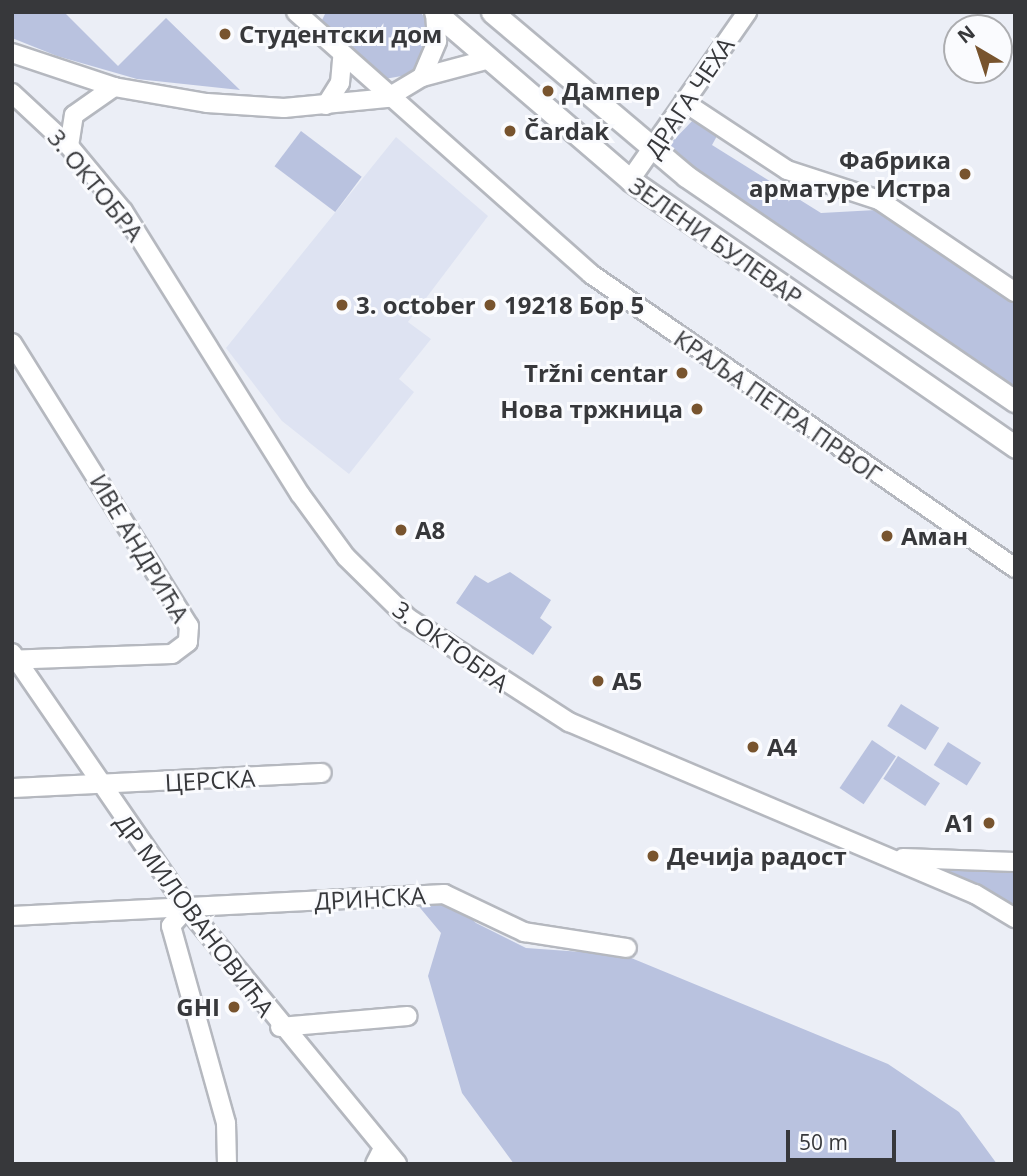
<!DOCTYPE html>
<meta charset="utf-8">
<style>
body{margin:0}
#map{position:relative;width:1027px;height:1176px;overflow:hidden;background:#ebeef6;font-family:"Open Sans",sans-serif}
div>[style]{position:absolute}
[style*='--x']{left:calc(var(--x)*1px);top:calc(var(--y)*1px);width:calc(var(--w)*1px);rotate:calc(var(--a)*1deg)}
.built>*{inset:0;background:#dee3f2}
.green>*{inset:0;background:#b9c2df;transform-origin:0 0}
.roads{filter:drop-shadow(2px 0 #b5b8bf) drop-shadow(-2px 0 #b5b8bf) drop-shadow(0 2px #b5b8bf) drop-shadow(0 -2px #b5b8bf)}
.minor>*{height:18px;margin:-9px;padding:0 9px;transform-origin:9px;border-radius:9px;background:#fff}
.tertiary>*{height:21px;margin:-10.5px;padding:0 10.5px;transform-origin:10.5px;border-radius:10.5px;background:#fff}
.dots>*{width:19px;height:19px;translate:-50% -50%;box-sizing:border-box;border:4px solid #fafbfe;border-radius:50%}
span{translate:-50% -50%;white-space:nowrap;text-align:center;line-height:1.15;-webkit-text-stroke:6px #fafbfe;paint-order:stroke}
.poi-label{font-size:24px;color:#37383b;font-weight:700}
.left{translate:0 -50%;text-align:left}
.right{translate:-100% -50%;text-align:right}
.street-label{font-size:24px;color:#37383b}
.frame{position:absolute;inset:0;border:14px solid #37383b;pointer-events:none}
.north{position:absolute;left:943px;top:14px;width:70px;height:70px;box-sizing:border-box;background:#fafbfe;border:2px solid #acadb0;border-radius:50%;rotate:321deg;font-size:19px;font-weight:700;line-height:28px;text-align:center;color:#37383b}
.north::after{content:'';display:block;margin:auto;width:24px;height:32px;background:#78542e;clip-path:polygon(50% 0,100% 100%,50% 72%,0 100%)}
.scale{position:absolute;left:786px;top:1130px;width:110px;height:32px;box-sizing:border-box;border:4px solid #37383b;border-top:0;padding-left:9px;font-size:21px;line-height:24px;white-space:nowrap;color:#37383b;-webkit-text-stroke:5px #fafbfe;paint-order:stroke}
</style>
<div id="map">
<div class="built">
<i style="clip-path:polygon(396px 137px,488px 216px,408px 322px,431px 339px,399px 379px,414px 392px,349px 474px,282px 421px,226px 348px)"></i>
</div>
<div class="green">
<i style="clip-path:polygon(12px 12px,64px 12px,118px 66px,166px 18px,240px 90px,137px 79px,57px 56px,12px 38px)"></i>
<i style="clip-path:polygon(326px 12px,420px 12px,429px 22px,426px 53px,413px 74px,379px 80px,321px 22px)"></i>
<i style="clip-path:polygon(696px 117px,717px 136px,712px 145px,821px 213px,876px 210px,1015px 302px,1015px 392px,677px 161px,668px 146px)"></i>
<i style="left:301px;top:131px;width:76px;height:44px;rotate:37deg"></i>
<i style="clip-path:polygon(510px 572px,551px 600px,540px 618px,552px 627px,533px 655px,456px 603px,475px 575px,488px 583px)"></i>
<i style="left:901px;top:704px;width:45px;height:26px;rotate:32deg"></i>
<i style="left:872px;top:740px;width:29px;height:58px;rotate:34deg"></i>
<i style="left:948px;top:742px;width:39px;height:27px;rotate:32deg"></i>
<i style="left:898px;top:756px;width:50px;height:27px;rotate:33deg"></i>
<i style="clip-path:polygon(932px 868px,1015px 869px,1015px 908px)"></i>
<i style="clip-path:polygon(411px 897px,454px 902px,476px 923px,526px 948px,624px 955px,888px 1064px,959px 1112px,997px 1164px,514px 1164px,462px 1093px,428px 976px,441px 933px)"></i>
</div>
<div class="roads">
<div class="minor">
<i style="--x:296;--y:12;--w:395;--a:41.6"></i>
<i style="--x:591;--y:274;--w:516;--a:34.74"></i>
<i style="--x:12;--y:53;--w:108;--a:18.4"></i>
<i style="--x:114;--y:87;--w:94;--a:9.8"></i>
<i style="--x:207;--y:103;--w:77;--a:3.7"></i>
<i style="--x:284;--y:108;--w:103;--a:-5.5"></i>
<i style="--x:387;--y:98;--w:41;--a:-31"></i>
<i style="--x:422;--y:77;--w:66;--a:-14.9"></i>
<i style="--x:422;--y:77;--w:39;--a:-67"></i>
<i style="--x:437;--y:41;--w:29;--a:-94"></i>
<i style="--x:12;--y:93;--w:78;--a:42.9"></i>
<i style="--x:69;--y:146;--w:85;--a:50.3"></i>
<i style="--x:123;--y:211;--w:334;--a:58"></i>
<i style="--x:300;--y:494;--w:78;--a:53.9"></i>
<i style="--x:346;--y:557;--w:87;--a:44.5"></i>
<i style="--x:408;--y:618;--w:192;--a:32.9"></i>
<i style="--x:569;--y:722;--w:441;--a:23"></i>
<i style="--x:975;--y:894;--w:47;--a:31"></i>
<i style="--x:684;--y:102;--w:123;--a:33.4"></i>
<i style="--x:787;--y:170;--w:97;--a:18.1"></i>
<i style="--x:879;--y:200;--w:164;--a:34.1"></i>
<i style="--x:326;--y:105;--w:26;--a:-58"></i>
<i style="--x:340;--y:83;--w:25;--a:-85"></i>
<i style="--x:69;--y:146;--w:31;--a:-81"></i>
<i style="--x:74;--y:115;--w:49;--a:-35"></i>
<i style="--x:630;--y:180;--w:205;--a:-55.1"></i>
<i style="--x:12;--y:343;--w:334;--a:58"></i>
<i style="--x:189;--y:626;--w:16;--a:94"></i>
<i style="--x:188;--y:642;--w:20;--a:143"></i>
<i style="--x:172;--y:654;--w:160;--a:177.9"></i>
<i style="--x:12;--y:653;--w:309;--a:55.5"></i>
<i style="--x:187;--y:908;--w:331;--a:50.6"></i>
<i style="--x:12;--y:788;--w:310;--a:-2.8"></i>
<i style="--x:903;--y:858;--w:112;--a:2"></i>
<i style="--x:187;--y:908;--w:24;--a:132"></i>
<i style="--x:171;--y:926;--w:205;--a:74.4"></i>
<i style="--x:226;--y:1123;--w:41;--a:88.6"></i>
<i style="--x:12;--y:916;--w:433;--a:-2.9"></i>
<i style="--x:444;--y:894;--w:89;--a:25.4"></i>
<i style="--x:524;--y:932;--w:104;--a:8.8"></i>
<i style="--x:280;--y:1027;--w:128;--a:-4.9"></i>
<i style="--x:375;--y:1164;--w:18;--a:-63"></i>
</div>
<div class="tertiary">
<i style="--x:435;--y:12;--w:257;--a:40.7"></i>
<i style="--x:630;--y:180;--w:469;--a:34.7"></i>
<i style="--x:492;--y:12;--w:254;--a:40.2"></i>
<i style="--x:686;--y:176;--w:399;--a:34.4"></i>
</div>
</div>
<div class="dots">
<i style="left:225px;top:34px;background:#78542e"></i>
<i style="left:548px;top:91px;background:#78542e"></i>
<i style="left:510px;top:131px;background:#78542e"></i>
<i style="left:965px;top:174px;background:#78542e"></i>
<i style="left:342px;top:305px;background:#78542e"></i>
<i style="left:490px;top:305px;background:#78542e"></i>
<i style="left:682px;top:373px;background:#78542e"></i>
<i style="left:697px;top:409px;background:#78542e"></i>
<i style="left:401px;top:530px;background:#78542e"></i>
<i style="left:887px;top:536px;background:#78542e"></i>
<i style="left:598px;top:681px;background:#78542e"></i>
<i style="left:753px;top:747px;background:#78542e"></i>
<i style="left:989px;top:823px;background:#78542e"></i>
<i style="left:653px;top:856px;background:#78542e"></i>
<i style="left:234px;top:1007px;background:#78542e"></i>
</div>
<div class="poi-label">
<span class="left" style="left:239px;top:34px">Студентски дом</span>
<span class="left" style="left:562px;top:91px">Дампер</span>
<span class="left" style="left:524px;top:131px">Čardak</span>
<span class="right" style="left:951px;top:174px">Фабрика<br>арматуре Истра</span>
<span class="left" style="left:356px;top:305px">3. october</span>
<span class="left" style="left:504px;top:305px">19218 Бор 5</span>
<span class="right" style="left:668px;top:373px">Tržni centar</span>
<span class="right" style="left:683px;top:409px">Нова тржница</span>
<span class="left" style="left:415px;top:530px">A8</span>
<span class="left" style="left:901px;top:536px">Аман</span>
<span class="left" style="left:612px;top:681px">A5</span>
<span class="left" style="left:767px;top:747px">A4</span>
<span class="right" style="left:975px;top:823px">A1</span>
<span class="left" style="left:667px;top:856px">Дечија радост</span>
<span class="right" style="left:220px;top:1007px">GHI</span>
</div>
<div class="street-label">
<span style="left:689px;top:97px;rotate:-56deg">ДРАГА ЧЕХА</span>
<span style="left:96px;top:185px;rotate:51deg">3. ОКТОБРА</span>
<span style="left:716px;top:241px;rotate:35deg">ЗЕЛЕНИ БУЛЕВАР</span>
<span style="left:778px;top:406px;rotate:35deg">КРАЉА ПЕТРА ПРВОГ</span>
<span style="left:140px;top:548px;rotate:59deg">ИВЕ АНДРИЋА</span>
<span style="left:451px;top:646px;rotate:36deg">3. ОКТОБРА</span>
<span style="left:210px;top:780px;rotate:-3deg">ЦЕРСКА</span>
<span style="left:370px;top:898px;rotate:-3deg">ДРИНСКА</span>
<span style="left:195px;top:915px;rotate:53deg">ДР МИЛОВАНОВИЋА</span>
</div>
<div class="frame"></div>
<div class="north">N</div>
<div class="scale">50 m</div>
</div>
